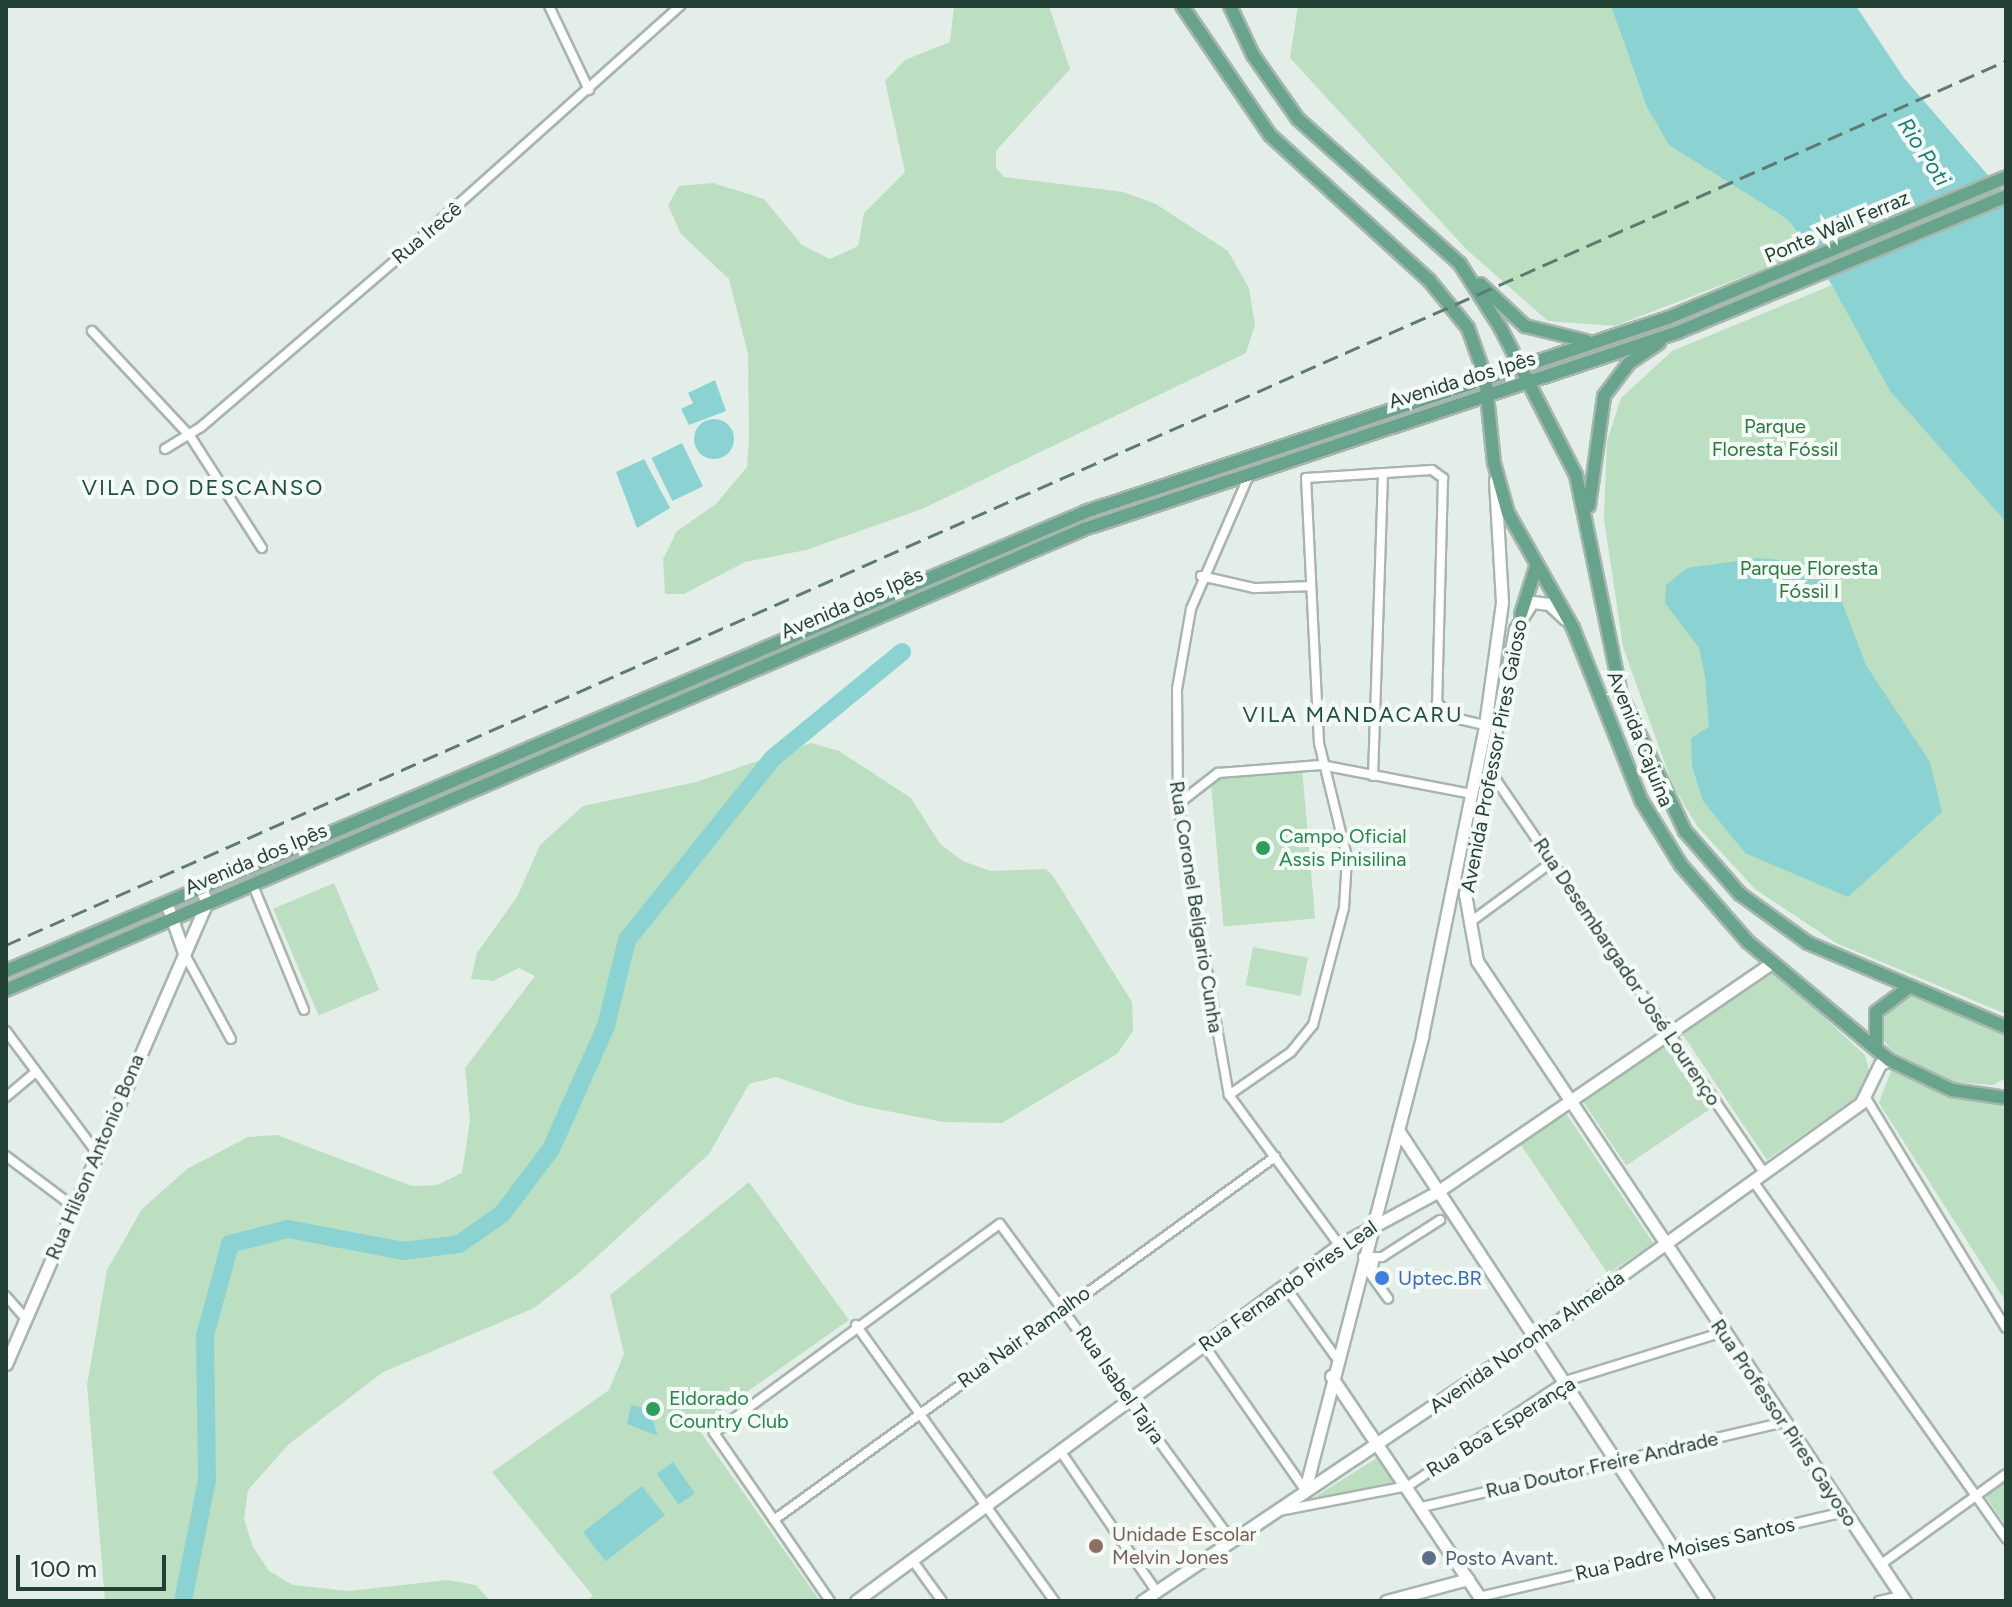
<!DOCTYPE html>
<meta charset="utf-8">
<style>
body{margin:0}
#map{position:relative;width:2012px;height:1607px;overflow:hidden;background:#e4eee8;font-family:Figtree,sans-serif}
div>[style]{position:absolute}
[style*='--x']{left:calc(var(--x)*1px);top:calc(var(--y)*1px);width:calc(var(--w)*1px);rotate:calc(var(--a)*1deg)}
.green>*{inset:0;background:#bcdfc1;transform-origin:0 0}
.water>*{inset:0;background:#8bd3d3;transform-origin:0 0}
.round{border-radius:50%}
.river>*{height:18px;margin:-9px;padding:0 9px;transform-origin:9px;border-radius:9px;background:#8bd3d3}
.roads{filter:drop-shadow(2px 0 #a6b6ae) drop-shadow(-2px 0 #a6b6ae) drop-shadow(0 2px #a6b6ae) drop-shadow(0 -2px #a6b6ae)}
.street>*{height:8px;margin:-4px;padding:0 4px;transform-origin:4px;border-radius:4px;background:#fff}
.secondary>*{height:11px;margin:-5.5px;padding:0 5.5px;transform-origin:5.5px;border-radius:5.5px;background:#fff}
.primary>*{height:12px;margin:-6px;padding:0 6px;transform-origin:6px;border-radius:6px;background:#67a48b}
.rail>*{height:3px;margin-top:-1.5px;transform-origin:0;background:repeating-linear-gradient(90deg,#5d7b6f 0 16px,transparent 0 24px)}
.dots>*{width:22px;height:22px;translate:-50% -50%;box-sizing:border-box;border:4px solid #f4faf6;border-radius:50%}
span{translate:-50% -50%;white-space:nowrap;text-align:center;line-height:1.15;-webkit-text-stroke:8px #f4faf6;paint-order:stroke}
.street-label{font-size:20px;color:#234034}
.park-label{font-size:20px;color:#2c783e}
.leisure-label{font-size:20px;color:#27864d}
.left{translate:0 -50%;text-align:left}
.shop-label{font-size:20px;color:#366cbe}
.education-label{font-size:20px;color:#785e54}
.service-label{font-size:20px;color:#4e5e75}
.water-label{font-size:22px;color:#1b7b7d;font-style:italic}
.neighbourhood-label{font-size:22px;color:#1e523e;letter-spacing:2px}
.frame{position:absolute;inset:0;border:8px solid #234034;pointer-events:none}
.scale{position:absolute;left:16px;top:1555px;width:150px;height:36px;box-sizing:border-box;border:4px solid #234034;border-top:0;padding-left:10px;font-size:24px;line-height:28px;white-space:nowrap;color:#234034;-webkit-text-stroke:6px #f4faf6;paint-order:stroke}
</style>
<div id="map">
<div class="green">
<i style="clip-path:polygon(954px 6px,1049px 6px,1070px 69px,996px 151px,996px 168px,1004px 177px,1123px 192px,1156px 204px,1228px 251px,1249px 288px,1255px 325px,1246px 353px,922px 509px,806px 550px,745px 562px,684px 594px,665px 594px,663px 559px,677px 531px,716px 504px,747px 467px,749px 438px,748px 354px,729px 279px,681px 234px,668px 205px,679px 186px,713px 183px,764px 199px,802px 245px,830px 259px,858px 246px,864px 213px,905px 172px,885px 81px,905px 60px,950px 42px)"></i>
<i style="clip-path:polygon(1298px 6px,1611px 6px,1646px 105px,1708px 169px,1787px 219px,2006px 517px,2006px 1014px,1836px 943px,1755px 889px,1697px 826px,1673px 786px,1623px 647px,1604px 519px,1607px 441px,1621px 398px,1672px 351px,1832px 285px,1807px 252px,1615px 326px,1548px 321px,1466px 249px,1290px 58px)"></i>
<i style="clip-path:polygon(811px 743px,839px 751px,911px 798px,940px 844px,963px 861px,990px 871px,1046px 869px,1053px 876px,1132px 1002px,1133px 1031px,1117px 1054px,1002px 1123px,943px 1122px,857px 1105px,776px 1077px,749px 1084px,709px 1154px,580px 1272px,534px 1308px,383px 1372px,289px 1444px,248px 1490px,244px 1519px,253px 1547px,269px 1571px,293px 1585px,349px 1591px,447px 1580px,476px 1585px,490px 1601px,105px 1601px,87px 1385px,107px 1270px,142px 1209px,187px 1169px,248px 1137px,277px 1135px,412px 1186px,437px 1185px,462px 1173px,470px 1120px,465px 1068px,535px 976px,519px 968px,493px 981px,471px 979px,477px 953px,517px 897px,540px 845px,583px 806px,696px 782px)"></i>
<i style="left:1302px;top:768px;width:151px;height:92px;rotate:85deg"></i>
<i style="left:334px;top:883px;width:116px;height:66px;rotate:67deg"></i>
<i style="left:1253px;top:947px;width:56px;height:39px;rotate:11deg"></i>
<i style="clip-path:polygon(1773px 971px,1865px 1055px,1869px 1070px,1866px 1090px,1767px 1160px,1681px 1032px)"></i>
<i style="clip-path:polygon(1908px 995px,2005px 1032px,2006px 1078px,1993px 1085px,1952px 1082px,1892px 1051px,1880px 1036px,1880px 1016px)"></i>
<i style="left:1665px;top:1044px;width:79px;height:100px;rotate:56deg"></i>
<i style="clip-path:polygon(1891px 1071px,1945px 1093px,1998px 1101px,2006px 1111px,2006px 1302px,1879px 1103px)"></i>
<i style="left:1565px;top:1112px;width:158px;height:55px;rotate:56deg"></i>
<i style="clip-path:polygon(749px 1182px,849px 1320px,697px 1427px,820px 1601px,586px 1601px,593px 1596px,492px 1472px,609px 1390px,624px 1354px,610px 1295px)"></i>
<i style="clip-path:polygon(1380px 1456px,1397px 1484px,1299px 1507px)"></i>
<i style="clip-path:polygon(2006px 1480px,2006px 1526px,1985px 1495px)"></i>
</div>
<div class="water">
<i style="clip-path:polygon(1611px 6px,1856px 6px,1904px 78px,2006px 196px,2006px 522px,1890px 391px,1816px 256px,1787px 219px,1669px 145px,1646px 105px)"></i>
<i style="clip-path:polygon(715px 380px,726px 411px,689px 425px,681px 409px,693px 403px,688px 393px)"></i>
<i class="round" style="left:694px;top:419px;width:40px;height:40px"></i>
<i style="left:682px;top:443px;width:48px;height:34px;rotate:64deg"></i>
<i style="clip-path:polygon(644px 459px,670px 508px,637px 528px,616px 472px)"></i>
<i style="clip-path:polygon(1759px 558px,1812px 563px,1837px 589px,1866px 665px,1930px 762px,1942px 812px,1848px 897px,1745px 853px,1703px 801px,1692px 766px,1691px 738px,1709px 727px,1705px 676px,1699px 648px,1665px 603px,1666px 585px,1687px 568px)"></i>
<i style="clip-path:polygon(631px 1405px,649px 1409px,658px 1436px,627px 1424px)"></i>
<i style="left:673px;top:1462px;width:38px;height:20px;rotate:55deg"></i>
<i style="left:642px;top:1486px;width:37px;height:75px;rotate:52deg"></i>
</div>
<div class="river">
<i style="--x:183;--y:1601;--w:123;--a:-78.8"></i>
<i style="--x:207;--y:1480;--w:144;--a:-90.8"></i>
<i style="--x:205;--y:1336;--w:95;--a:-74.8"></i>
<i style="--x:230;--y:1244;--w:60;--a:-14.5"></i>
<i style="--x:288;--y:1229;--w:117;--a:10.8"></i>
<i style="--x:403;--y:1251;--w:56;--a:-7.1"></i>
<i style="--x:459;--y:1244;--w:52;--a:-34.9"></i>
<i style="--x:502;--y:1214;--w:81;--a:-53"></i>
<i style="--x:551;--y:1149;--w:135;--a:-65.9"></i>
<i style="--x:606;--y:1026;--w:89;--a:-76.3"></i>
<i style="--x:627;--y:940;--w:233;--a:-51.3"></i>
<i style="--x:773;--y:758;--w:167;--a:-39.4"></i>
</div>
<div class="roads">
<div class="street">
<i style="--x:549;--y:6;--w:93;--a:64.5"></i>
<i style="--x:92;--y:331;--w:144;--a:47"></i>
<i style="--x:190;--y:436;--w:133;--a:57.3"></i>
<i style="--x:165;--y:449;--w:42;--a:-31.4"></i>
<i style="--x:201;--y:427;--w:270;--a:-40.6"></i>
<i style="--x:406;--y:251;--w:368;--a:-41.8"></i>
<i style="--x:1250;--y:473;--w:148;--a:113.5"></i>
<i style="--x:1191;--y:609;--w:81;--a:99.9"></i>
<i style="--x:1177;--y:689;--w:115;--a:89.5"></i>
<i style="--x:1178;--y:804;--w:295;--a:80.1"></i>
<i style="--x:1229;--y:1095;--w:186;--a:53.7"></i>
<i style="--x:1201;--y:576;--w:54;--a:12.8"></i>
<i style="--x:1254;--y:588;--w:56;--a:-2"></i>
<i style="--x:1490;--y:771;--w:486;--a:55.7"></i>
<i style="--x:1373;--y:776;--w:303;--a:-88.1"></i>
<i style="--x:1178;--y:804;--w:51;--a:-37.8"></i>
<i style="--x:1218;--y:773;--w:103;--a:-4.4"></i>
<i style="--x:1321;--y:765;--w:153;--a:10.9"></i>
<i style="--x:252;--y:883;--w:137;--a:67.7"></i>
<i style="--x:1469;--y:923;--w:103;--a:-36.3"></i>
<i style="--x:183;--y:951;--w:100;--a:61.4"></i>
<i style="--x:6;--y:1031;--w:152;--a:53.3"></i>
<i style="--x:1229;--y:1095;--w:75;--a:-34.7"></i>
<i style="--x:1291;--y:1052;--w:35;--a:-51"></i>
<i style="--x:1313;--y:1025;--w:121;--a:-75.2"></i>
<i style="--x:1344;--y:908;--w:51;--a:-86.6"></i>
<i style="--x:1347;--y:857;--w:117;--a:-103.8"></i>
<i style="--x:1319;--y:743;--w:265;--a:-92.8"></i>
<i style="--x:1306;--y:478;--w:126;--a:-3.6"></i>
<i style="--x:1432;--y:470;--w:14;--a:36"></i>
<i style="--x:1443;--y:478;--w:224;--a:91.5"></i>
<i style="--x:1437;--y:702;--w:20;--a:49"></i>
<i style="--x:1450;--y:717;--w:36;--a:13"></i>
<i style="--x:6;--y:1097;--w:39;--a:-40"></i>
<i style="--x:1866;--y:1098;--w:269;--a:58.7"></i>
<i style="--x:6;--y:1156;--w:85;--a:36.9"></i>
<i style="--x:1753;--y:1181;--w:438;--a:54.7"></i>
<i style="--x:1363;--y:1257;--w:19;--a:0"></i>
<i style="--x:1382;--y:1257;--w:69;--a:-32.5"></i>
<i style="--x:1375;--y:1258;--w:17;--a:103"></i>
<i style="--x:1371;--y:1275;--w:29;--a:54"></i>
<i style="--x:1285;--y:1286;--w:86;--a:54.5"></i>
<i style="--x:6;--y:1296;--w:30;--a:49"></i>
<i style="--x:856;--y:1325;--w:340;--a:54.3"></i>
<i style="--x:1204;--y:1345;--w:177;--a:55.1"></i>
<i style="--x:1061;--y:1452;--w:168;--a:55.6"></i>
<i style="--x:1422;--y:1507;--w:371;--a:-13.2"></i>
<i style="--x:1279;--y:1511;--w:131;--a:-11"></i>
<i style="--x:1408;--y:1486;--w:190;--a:-33.6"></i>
<i style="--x:1566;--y:1381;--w:164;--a:-17.3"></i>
<i style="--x:774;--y:1520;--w:619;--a:-35.93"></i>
<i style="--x:913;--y:1561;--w:49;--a:54.1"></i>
<i style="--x:1880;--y:1565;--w:155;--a:-35.8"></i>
<i style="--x:1479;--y:1597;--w:374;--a:-13.1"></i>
<i style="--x:830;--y:1601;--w:204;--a:-124.6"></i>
<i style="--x:714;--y:1433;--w:354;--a:-36.2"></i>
<i style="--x:1000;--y:1224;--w:391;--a:53.8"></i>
<i style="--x:1879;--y:1601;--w:23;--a:-13"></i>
</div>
<div class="secondary">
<i style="--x:1565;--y:619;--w:22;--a:-137"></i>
<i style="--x:1549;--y:604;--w:17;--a:-173"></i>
<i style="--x:1532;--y:602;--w:32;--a:122"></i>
<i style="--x:1515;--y:629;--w:270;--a:100.7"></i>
<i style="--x:1465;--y:894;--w:68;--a:79.8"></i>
<i style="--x:1477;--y:961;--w:770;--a:56.23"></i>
<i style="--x:166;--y:902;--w:51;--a:70.5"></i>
<i style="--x:1398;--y:1130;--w:564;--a:56.65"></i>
<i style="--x:6;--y:1364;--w:504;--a:-66.49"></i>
<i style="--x:207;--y:902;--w:17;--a:-115"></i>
<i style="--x:1331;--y:1376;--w:271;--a:56.1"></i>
<i style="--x:1305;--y:1490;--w:469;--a:-75.5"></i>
<i style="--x:1422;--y:1036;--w:317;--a:-78.5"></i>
<i style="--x:1485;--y:725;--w:124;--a:-82.1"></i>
<i style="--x:1502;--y:602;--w:122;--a:-93.3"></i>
<i style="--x:856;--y:1601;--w:600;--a:-36.39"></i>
<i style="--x:1339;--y:1245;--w:111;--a:-28.4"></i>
<i style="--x:1437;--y:1192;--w:405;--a:-34.4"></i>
<i style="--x:1142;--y:1601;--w:472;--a:-33.9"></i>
<i style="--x:1534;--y:1338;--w:403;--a:-35.7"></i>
<i style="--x:1861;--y:1103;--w:43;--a:-64"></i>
<i style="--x:1880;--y:1064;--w:10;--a:-24"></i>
<i style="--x:1386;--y:1601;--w:85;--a:-15"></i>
</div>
<div class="primary">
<i style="--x:1182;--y:6;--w:156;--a:55.7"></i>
<i style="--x:1270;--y:135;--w:215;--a:42.4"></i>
<i style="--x:1429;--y:280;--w:62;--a:50.9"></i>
<i style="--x:1468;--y:328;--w:51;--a:70.5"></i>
<i style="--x:1485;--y:376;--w:87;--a:84.1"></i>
<i style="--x:1494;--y:463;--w:52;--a:74.4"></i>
<i style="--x:1508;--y:513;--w:132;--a:60.5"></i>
<i style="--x:1573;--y:628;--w:185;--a:68.4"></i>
<i style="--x:1641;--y:800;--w:76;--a:58.4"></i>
<i style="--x:1681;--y:865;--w:102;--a:49"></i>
<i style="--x:1748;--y:942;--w:184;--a:39.9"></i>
<i style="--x:1889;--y:1060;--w:70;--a:25.5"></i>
<i style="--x:1952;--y:1090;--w:55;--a:8.4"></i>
<i style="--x:1230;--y:6;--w:54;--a:64.9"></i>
<i style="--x:1253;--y:55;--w:78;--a:54.9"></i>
<i style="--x:1298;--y:119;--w:217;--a:41.8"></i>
<i style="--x:1460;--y:264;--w:75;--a:57.6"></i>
<i style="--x:1500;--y:327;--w:166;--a:62.8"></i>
<i style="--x:1576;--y:475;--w:225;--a:78.4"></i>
<i style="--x:1621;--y:695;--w:150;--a:64.8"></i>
<i style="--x:1685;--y:831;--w:84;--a:48.9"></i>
<i style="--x:1740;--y:894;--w:84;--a:35.8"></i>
<i style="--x:1808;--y:943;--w:215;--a:23"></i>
<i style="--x:1480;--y:284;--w:62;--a:43"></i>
<i style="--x:1525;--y:326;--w:63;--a:13.8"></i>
<i style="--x:1589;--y:506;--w:111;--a:-82.2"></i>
<i style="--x:1604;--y:396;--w:41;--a:-52.9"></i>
<i style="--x:1629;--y:363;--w:36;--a:-34"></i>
<i style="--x:1521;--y:614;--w:52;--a:-72.3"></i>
<i style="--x:6;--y:971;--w:1173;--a:-23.04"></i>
<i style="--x:1085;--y:512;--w:614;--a:-18.41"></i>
<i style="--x:1668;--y:318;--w:366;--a:-22.6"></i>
<i style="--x:6;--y:990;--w:1172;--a:-23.15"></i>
<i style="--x:1084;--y:529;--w:624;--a:-18.32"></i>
<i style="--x:1676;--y:333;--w:357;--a:-22.5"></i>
<i style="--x:1876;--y:1048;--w:36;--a:-90"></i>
<i style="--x:1876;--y:1012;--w:40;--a:-37"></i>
</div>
</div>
<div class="rail">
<i style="--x:6;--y:945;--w:2187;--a:-23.85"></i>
</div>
<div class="dots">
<i style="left:1263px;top:848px;background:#2e9e5b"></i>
<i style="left:1382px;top:1278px;background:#3f7fe0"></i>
<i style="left:653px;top:1409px;background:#2e9e5b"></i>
<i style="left:1096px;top:1546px;background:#8d6e63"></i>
<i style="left:1429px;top:1558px;background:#5c6f8a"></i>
</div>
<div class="street-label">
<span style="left:1837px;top:227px;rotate:-23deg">Ponte Wall Ferraz</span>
<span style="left:427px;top:233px;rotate:-40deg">Rua Irecê</span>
<span style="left:1462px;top:380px;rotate:-17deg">Avenida dos Ipês</span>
<span style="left:852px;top:603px;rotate:-23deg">Avenida dos Ipês</span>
<span style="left:1640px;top:739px;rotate:68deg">Avenida Cajuína</span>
<span style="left:1494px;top:756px;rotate:-79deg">Avenida Professor Pires Gaioso</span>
<span style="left:256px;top:859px;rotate:-23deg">Avenida dos Ipês</span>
<span style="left:1196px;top:907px;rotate:81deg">Rua Coronel Beligario Cunha</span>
<span style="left:1627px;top:972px;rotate:56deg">Rua Desembargador José Lourenço</span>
<span style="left:95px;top:1157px;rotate:-67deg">Rua Hilson Antonio Bona</span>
<span style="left:1288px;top:1286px;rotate:-35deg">Rua Fernando Pires Leal</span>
<span style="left:1024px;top:1337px;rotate:-36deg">Rua Nair Ramalho</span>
<span style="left:1527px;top:1342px;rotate:-35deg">Avenida Noronha Almeida</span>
<span style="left:1120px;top:1385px;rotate:55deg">Rua Isabel Tajra</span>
<span style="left:1784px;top:1423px;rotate:56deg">Rua Professor Pires Gayoso</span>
<span style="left:1501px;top:1427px;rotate:-32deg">Rua Boa Esperança</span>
<span style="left:1602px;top:1465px;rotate:-13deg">Rua Doutor Freire Andrade</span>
<span style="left:1685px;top:1549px;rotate:-13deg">Rua Padre Moises Santos</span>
</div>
<div class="park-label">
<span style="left:1775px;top:438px">Parque<br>Floresta Fóssil</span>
<span style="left:1809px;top:580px">Parque Floresta<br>Fóssil I</span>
</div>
<div class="leisure-label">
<span class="left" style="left:1279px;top:848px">Campo Oficial<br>Assis Pinisilina</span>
<span class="left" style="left:669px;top:1410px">Eldorado<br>Country Club</span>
</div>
<div class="shop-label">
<span class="left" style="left:1398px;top:1278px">Uptec.BR</span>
</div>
<div class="education-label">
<span class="left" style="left:1112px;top:1546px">Unidade Escolar<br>Melvin Jones</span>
</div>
<div class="service-label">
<span class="left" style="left:1445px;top:1558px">Posto Avant.</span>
</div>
<div class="water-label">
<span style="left:1924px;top:152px;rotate:57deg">Rio Poti</span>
</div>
<div class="neighbourhood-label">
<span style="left:203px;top:488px">VILA DO DESCANSO</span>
<span style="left:1353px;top:715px">VILA MANDACARU</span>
</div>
<div class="frame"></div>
<div class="scale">100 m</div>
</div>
